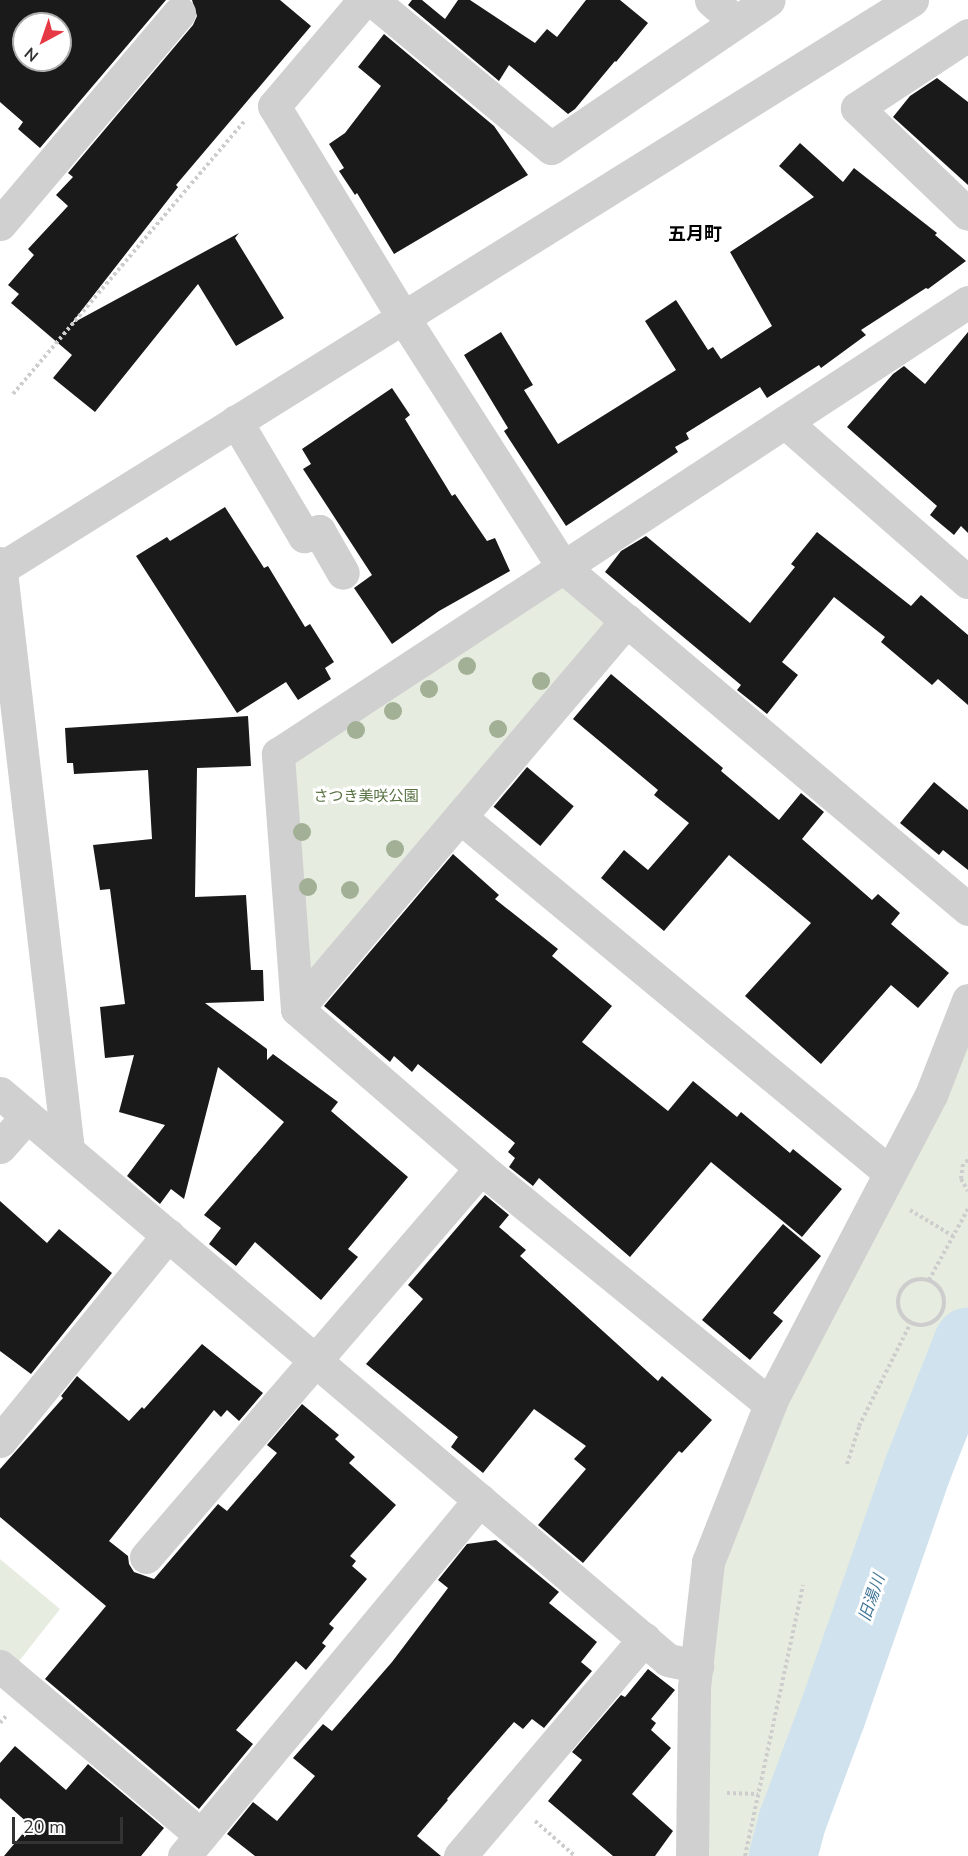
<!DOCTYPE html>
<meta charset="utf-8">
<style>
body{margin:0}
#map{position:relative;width:968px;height:1856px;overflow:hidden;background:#fff;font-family:"Nunito Sans","Noto Sans JP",sans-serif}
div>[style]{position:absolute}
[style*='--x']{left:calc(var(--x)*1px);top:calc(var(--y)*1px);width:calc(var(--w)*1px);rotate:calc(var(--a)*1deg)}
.green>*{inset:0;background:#e6ecdf}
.river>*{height:68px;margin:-34px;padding:0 34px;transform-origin:34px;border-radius:34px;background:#cfe2ee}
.building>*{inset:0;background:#1a1a1a;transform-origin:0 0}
.path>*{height:4px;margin-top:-2px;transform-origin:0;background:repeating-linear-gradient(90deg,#cdcdcd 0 3px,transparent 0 6px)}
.path>.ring{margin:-2px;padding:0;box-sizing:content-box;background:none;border:4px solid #cdcdcd;border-radius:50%}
.minor>*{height:33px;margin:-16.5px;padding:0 16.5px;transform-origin:16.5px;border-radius:16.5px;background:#d0d0d0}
.trees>*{width:18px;height:18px;margin:-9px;border-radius:50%;background:#a2b095}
span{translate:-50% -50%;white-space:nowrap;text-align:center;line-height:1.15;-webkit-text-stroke:6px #fff;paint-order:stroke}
.park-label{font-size:15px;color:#56703f}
.water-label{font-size:16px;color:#3f7597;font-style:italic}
.quarter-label{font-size:18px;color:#000;font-weight:700}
.north{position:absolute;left:12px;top:12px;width:60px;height:60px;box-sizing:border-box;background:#fff;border:2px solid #adadad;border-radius:50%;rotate:220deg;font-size:16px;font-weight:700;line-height:24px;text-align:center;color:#333}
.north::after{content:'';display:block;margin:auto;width:21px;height:27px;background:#e63946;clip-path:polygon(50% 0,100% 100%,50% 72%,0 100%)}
.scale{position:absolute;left:12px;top:1817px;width:111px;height:27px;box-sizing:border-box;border:3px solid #333;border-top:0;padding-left:8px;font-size:18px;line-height:21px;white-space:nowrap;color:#333;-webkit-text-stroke:4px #fff;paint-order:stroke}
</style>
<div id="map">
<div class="green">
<i style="clip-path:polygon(561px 580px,613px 622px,305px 984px,288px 759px)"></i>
<i style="clip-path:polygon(968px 1031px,968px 1322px,957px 1344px,877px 1561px,774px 1856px,702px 1856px,716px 1565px,782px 1405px)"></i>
<i style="clip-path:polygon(0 1559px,60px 1609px,16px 1665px,0 1651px)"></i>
</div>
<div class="river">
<i style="--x:783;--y:1856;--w:35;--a:-75"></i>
<i style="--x:792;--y:1822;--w:114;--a:-69.5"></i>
<i style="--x:832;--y:1715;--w:262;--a:-70.8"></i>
<i style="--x:918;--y:1468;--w:136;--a:-68.4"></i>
</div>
<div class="building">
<i style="clip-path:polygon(evenodd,0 0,166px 0,40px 148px,18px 129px,23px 122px,0 102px,0 0,24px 24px,60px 24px,60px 60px,24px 60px,24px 24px)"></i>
<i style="clip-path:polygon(192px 0,280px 0,311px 26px,176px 185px,178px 187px,71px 324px,239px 233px,235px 238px,284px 318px,236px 346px,198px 284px,95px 412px,53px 378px,72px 355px,11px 303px,19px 294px,8px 285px,34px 255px,28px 249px,68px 206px,56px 195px,73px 177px,68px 173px,193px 25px,197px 16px)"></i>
<i style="clip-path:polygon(412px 0,422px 0,445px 19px,458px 0,470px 0,535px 43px,547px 29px,557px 37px,586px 0,620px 0,648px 23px,616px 62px,615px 61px,575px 109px,568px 114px,509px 65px,499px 81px,408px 5px)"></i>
<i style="clip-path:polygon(384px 34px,494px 126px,528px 175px,394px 254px,357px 193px,355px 195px,339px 171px,344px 168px,329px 144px,345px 133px,381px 86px,358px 67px)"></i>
<i style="clip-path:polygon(937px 78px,968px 102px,968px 185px,893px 117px,910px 96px)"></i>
<i style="clip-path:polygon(800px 143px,843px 182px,854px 168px,937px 233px,935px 235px,966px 261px,928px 289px,926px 288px,861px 330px,866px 335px,821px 368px,819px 365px,767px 398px,760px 387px,686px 433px,689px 439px,675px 447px,678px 452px,566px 526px,504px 431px,508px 428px,464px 355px,501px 332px,533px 385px,524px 390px,558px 444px,676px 370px,645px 321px,676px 300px,708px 350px,713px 347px,721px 359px,772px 326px,730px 252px,814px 197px,779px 166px)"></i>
<i style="clip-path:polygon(968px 332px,968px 533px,961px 526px,954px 535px,930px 515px,937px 506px,847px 427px,893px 374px,904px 366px,925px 384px)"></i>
<i style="clip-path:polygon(392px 388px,410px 415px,405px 419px,452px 496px,455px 494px,487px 541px,495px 538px,510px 571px,439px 611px,392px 644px,354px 588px,372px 575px,303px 469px,311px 464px,302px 449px)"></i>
<i style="clip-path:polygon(225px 507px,264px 568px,268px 566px,305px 627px,310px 624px,334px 662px,325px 668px,331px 679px,298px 700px,286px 682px,237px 713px,136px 556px,167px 537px,170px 541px)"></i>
<i style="clip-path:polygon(817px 532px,911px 606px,921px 595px,968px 635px,968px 705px,938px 679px,932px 685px,881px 642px,885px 637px,834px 597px,782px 662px,798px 675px,767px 714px,737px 690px,741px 685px,605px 572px,621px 551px,646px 536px,750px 623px,795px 567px,791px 564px)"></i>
<i style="clip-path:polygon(611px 674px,723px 768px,721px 771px,779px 820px,801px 793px,824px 812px,802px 839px,872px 900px,878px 894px,900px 913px,891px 924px,949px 973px,918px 1008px,891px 985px,821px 1064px,745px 996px,811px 923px,729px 855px,664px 931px,601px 878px,624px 850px,648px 870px,689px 823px,654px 795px,658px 790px,573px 719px)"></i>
<i style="clip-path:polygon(248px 716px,251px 766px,197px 768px,195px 897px,246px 895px,251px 970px,263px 970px,264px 1001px,205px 1003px,267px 1049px,267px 1060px,273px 1054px,338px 1102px,331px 1111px,408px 1177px,348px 1249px,358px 1257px,321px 1300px,255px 1242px,236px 1266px,209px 1244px,221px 1228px,204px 1215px,284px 1122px,218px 1067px,184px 1199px,171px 1189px,160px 1204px,127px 1176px,165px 1125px,119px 1112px,134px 1055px,105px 1058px,100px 1007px,125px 1004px,110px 889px,100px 890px,93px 845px,152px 839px,148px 770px,74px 774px,73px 763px,67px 763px,65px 728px)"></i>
<i style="left:527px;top:767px;width:61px;height:52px;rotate:40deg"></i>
<i style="clip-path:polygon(934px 782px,968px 810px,968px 870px,943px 850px,939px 855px,900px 823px)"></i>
<i style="clip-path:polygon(453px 854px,499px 895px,495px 899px,558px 949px,552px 956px,612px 1006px,582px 1042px,668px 1111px,693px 1081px,737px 1117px,741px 1112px,790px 1153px,793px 1149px,842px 1189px,802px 1237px,711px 1162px,630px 1257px,539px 1178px,533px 1186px,509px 1167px,515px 1158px,508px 1152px,515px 1143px,418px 1064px,412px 1072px,394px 1056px,390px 1062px,324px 1006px)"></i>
<i style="clip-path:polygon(485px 1195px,509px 1215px,499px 1227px,526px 1250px,520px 1256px,658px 1381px,662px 1376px,712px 1420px,682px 1453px,679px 1451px,583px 1563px,538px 1525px,586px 1469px,574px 1459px,586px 1446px,534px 1409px,483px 1473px,451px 1447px,458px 1437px,366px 1364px,423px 1299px,408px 1285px)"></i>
<i style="clip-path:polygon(0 1201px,47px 1243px,59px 1229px,112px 1273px,31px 1374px,0 1351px)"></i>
<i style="clip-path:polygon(783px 1224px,821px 1256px,773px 1313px,783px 1321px,750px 1360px,702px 1320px)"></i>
<i style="clip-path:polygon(202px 1344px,263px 1393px,239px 1421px,227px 1410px,221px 1417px,214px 1410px,109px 1541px,128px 1556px,129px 1564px,134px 1572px,154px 1579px,218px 1504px,227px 1511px,277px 1453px,267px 1445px,302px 1404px,339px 1435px,335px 1439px,355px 1457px,349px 1463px,396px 1505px,350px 1556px,356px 1561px,352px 1566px,367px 1579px,329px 1624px,334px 1628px,322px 1643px,326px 1646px,306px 1670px,296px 1661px,236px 1730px,253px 1744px,199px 1809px,45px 1679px,106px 1606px,0 1517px,0 1469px,63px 1398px,61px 1396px,77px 1376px,129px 1421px,142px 1407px,144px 1409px)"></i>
<i style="clip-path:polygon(496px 1540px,559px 1592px,549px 1603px,597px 1642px,581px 1662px,592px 1671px,544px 1728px,532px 1719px,523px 1729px,514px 1722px,447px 1799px,448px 1800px,417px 1836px,441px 1856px,255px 1856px,227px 1834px,253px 1802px,277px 1821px,315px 1776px,293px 1758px,323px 1724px,332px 1731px,392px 1662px,448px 1588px,438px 1580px,467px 1544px)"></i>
<i style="clip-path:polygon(648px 1669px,675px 1690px,651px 1719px,656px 1723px,651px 1730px,671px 1748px,632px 1794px,673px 1831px,655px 1856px,613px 1856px,548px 1801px,582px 1760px,572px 1752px,621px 1695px,625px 1697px)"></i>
<i style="clip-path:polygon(15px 1746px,66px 1790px,88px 1764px,164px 1828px,141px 1856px,4px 1856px,30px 1825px,0 1798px,0 1763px)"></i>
</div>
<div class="path">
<i style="--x:13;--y:394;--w:357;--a:-49.7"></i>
<i style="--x:968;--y:1160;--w:6;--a:141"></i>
<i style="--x:963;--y:1164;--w:15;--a:98"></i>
<i style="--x:961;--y:1179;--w:14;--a:60"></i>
<i style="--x:910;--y:1210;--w:50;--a:31.2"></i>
<i class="ring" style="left:898px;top:1279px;width:42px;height:42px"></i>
<i style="--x:929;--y:1280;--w:81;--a:-61.2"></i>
<i style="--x:847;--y:1464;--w:40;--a:-72"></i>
<i style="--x:859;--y:1426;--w:116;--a:-63.4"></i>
<i style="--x:0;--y:1723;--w:9;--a:-49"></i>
<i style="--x:727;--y:1793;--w:31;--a:2"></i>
<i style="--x:535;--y:1821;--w:53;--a:41.2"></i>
<i style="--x:745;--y:1856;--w:277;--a:-77.9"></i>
</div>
<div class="minor">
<i style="--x:364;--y:0;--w:139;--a:130.3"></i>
<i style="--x:274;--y:106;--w:247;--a:58.6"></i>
<i style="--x:403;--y:317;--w:297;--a:57.4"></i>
<i style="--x:563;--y:567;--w:530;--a:40.18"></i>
<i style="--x:372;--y:0;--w:232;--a:39.6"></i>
<i style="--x:551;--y:148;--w:263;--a:-34.2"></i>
<i style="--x:711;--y:0;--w:33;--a:41"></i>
<i style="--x:968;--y:35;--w:133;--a:146.7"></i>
<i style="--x:857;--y:108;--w:153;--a:43.7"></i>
<i style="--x:0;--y:224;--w:277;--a:-49.7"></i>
<i style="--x:236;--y:421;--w:134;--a:59.4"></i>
<i style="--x:304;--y:536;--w:16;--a:-18"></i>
<i style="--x:319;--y:531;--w:48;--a:60.3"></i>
<i style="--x:785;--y:422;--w:243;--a:41.2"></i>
<i style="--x:0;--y:563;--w:591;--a:83.39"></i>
<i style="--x:0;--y:569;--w:1075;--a:-31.96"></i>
<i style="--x:460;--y:817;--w:558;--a:39.62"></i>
<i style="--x:297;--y:1009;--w:510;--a:-49.69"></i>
<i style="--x:0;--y:1093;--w:876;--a:40.32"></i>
<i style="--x:668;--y:1660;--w:30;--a:12"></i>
<i style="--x:0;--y:1147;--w:41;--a:-48.9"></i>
<i style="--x:770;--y:1404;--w:373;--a:-140.8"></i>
<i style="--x:481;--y:1168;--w:243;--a:-139.2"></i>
<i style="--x:297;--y:1009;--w:256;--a:-94.3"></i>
<i style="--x:278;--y:754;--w:825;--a:-33.23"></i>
<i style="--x:0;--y:1441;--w:266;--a:-50.8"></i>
<i style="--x:146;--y:1557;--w:513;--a:-49.27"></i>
<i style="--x:0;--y:1666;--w:263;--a:40.1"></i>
<i style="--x:184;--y:1856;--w:463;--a:-50.3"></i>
<i style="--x:460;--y:1856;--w:285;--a:-49.7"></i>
<i style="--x:692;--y:1856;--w:169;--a:-89.3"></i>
<i style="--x:694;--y:1687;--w:126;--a:-83.6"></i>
<i style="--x:708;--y:1562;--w:177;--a:-68.5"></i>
<i style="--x:773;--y:1397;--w:341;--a:-62.4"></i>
<i style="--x:931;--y:1095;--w:102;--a:-68.7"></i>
</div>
<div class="trees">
<i style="left:467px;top:666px"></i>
<i style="left:541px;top:681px"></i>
<i style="left:429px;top:689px"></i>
<i style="left:393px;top:711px"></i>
<i style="left:498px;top:729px"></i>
<i style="left:356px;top:730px"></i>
<i style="left:302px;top:832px"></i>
<i style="left:395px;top:849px"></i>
<i style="left:308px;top:887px"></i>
<i style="left:350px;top:890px"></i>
</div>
<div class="park-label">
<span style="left:366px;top:797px">さつき美咲公園</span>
</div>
<div class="water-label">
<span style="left:872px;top:1598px;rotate:-71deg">旧湯川</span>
</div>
<div class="quarter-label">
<span style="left:695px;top:234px">五月町</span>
</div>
<div class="north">N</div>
<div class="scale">20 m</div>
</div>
